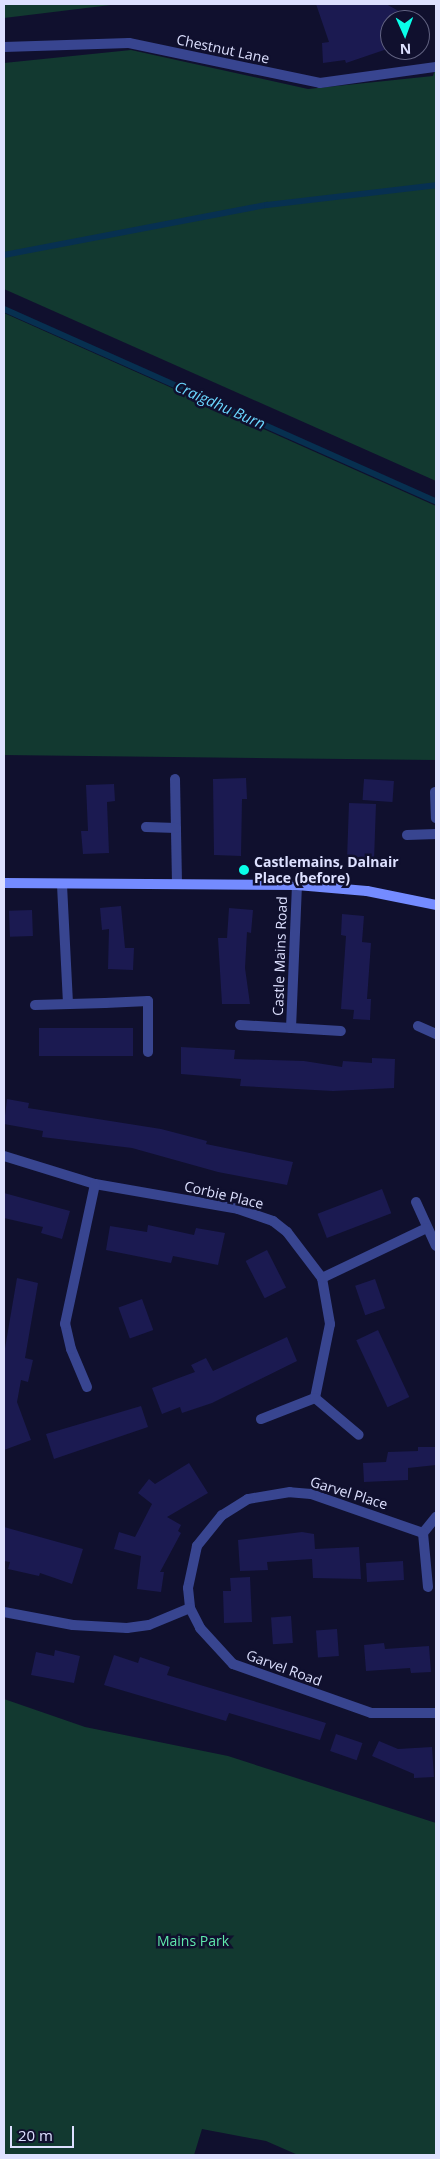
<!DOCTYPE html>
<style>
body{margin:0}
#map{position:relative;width:440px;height:2159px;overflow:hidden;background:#10102e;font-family:"Open Sans",sans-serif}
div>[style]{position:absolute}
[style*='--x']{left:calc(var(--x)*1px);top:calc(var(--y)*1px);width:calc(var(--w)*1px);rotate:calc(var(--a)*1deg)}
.green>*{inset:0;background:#123930}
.stream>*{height:6px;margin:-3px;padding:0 3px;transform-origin:3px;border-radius:3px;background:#073050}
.building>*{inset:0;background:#1b1a51;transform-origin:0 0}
.lane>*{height:10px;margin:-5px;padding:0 5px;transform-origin:5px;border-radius:5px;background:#384590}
.street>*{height:10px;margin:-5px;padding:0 5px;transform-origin:5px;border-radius:5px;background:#384590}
.secondary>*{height:10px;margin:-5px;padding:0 5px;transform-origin:5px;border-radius:5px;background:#748bff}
.dots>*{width:14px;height:14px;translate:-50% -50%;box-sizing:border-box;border:2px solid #10102e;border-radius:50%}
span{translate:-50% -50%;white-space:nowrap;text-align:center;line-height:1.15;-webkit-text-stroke:5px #10102e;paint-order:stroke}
.street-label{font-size:14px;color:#dde0ff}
.poi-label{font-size:14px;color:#dde0ff;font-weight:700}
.left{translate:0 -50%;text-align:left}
.park-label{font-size:14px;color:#5fe9ac}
.water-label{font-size:15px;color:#6bd7ff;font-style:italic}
.frame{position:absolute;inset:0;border:5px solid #dde0ff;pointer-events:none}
.north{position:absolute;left:380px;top:10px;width:50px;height:50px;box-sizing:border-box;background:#10102e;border:1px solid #626382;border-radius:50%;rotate:178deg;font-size:14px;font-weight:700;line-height:20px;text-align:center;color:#dde0ff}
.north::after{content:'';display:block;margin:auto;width:18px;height:22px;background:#09ffe9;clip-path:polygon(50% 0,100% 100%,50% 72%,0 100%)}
.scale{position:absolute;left:10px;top:2126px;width:64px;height:22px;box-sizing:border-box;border:2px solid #dde0ff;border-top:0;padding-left:6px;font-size:15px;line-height:18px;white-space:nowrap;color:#dde0ff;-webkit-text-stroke:4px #10102e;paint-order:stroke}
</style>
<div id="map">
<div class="green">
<i style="clip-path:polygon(4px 4px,119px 4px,4px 18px)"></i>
<i style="clip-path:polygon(131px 50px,308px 89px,433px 76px,436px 66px,436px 481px,4px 289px,4px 63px)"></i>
<i style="clip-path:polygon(4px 313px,436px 506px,436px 760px,4px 755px)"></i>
<i style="clip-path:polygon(4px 1699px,85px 1727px,228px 1756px,436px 1823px,436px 2155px,298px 2155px,266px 2141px,202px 2129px,194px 2155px,4px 2155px)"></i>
</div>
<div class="stream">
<i style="--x:4;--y:255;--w:268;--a:-10.8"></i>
<i style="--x:267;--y:205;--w:170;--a:-6.7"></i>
<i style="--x:4;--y:309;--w:473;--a:24"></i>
</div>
<div class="building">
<i style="clip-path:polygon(316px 4px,386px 4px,415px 20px,390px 20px,390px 48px,346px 63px,345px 60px,323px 63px,322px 43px,329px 42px)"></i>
<i style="clip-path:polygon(246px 778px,247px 799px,242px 799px,241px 856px,214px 855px,213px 779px)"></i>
<i style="left:364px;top:779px;width:30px;height:21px;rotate:4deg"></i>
<i style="clip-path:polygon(114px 784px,115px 801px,107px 802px,109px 853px,83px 854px,81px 831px,88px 831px,86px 785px)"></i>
<i style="left:349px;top:803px;width:27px;height:54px;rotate:2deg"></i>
<i style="clip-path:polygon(121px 906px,125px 948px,134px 948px,133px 970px,108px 969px,109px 929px,102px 930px,100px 908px)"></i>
<i style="clip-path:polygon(229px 908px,253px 910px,251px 933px,247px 932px,245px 968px,250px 1004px,222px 1004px,218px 938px,227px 938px)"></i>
<i style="left:32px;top:910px;width:26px;height:23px;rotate:88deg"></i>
<i style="clip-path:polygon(342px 914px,364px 916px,362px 942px,371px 943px,367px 999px,371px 999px,370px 1020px,353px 1019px,354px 1010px,341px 1009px,346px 936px,341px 935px)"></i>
<i style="left:39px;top:1028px;width:94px;height:28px"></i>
<i style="clip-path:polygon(181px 1047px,235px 1050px,234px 1059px,304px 1061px,342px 1067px,343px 1061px,372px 1063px,372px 1058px,395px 1059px,394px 1088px,333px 1091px,240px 1086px,241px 1079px,181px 1074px)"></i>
<i style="clip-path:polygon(7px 1099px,29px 1103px,28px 1108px,161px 1129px,207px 1141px,206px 1144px,293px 1162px,287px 1185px,218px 1172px,132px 1148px,42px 1137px,43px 1131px,4px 1124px)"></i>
<i style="left:382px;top:1189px;width:26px;height:69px;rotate:69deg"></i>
<i style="clip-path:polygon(4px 1193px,70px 1211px,62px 1239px,41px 1233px,43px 1227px,4px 1218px)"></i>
<i style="clip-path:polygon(148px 1225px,194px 1235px,196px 1228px,225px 1233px,218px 1265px,173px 1256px,171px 1263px,106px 1250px,110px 1226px,147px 1232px)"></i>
<i style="left:267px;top:1250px;width:42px;height:24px;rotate:63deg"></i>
<i style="clip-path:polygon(17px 1278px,38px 1283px,25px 1358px,33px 1360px,28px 1382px,21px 1380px,17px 1402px,31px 1440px,4px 1450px,4px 1354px)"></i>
<i style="left:375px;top:1279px;width:31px;height:21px;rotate:71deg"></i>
<i style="left:142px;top:1299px;width:33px;height:25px;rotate:70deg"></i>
<i style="left:378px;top:1330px;width:74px;height:24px;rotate:65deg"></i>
<i style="clip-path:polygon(287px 1337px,297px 1361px,212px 1403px,182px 1413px,180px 1407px,162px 1414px,152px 1388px,195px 1372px,191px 1365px,206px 1358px,213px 1371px)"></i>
<i style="clip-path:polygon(141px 1406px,148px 1427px,54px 1459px,46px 1434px)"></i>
<i style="clip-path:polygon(418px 1447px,436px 1447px,436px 1465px,408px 1468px,408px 1480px,364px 1482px,363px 1463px,386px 1462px,388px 1452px,418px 1451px)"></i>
<i style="clip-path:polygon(189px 1463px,208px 1493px,167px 1517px,181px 1525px,178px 1531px,181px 1533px,160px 1572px,164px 1572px,161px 1592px,137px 1589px,141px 1556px,114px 1549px,119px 1532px,135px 1537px,152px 1504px,138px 1493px,149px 1479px,155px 1484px)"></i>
<i style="clip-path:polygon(4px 1527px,83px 1549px,72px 1584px,40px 1573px,39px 1576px,8px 1569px,10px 1562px,4px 1561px)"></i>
<i style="clip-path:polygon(302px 1532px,314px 1534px,315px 1549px,359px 1547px,361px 1579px,313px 1578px,312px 1559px,267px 1562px,268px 1570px,240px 1571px,238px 1540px)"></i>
<i style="left:403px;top:1561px;width:19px;height:37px;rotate:87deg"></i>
<i style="clip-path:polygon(250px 1577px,252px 1622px,224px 1623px,223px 1591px,231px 1591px,230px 1578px)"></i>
<i style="left:291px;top:1616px;width:27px;height:20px;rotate:86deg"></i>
<i style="left:337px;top:1629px;width:27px;height:21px;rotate:86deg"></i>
<i style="clip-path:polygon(384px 1643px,385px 1649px,429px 1646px,431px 1672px,411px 1673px,410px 1668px,366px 1671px,364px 1645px)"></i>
<i style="clip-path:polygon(55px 1650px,80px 1656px,74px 1683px,31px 1675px,36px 1652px,54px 1656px)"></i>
<i style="clip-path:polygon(114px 1655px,138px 1663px,140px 1657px,170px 1667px,167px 1675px,326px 1723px,320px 1740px,229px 1713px,226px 1721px,104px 1685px)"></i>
<i style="left:336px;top:1734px;width:28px;height:18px;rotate:19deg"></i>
<i style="clip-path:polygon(379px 1741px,398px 1749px,432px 1747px,434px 1777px,414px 1778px,414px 1774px,372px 1756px)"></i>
</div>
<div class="lane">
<i style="--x:4;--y:47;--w:125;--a:-1.8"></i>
<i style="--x:129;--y:43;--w:195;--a:11.8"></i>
<i style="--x:320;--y:83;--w:117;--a:-7.9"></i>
<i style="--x:105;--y:1003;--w:43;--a:-2.7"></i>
<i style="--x:148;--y:1001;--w:51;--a:90"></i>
<i style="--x:418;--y:1026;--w:20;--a:24"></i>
</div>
<div class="street">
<i style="--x:175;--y:779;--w:105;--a:88.9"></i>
<i style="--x:435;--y:792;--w:26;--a:88"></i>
<i style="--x:146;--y:827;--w:30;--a:2"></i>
<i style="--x:407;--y:835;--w:29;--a:-2"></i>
<i style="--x:62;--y:885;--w:119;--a:87.1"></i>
<i style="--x:35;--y:1005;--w:70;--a:-1.6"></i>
<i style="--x:240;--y:1025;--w:101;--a:3.4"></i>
<i style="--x:291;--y:1028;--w:143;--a:-87.6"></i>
<i style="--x:4;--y:1156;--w:95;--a:17.1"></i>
<i style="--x:95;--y:1184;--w:145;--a:9.9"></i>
<i style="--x:238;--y:1209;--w:37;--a:19"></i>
<i style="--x:273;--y:1221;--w:18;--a:38"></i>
<i style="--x:287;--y:1232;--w:58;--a:52.7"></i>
<i style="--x:322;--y:1278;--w:47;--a:80.1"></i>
<i style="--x:330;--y:1324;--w:76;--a:101.5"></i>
<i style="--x:315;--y:1398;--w:58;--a:158.7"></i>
<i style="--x:416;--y:1202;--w:48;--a:65.6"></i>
<i style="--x:322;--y:1278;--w:116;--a:-25.5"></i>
<i style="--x:87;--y:1387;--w:41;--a:-112.8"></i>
<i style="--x:71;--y:1349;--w:26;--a:-103"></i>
<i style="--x:65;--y:1324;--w:143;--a:-77.9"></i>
<i style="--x:315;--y:1398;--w:57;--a:40.1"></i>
<i style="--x:423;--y:1533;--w:21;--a:-51"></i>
<i style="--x:428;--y:1587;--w:54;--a:-95.3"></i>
<i style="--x:423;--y:1533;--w:119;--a:-160.8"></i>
<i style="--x:311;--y:1494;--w:21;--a:-175"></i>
<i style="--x:290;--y:1492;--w:43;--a:170.5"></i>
<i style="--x:248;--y:1499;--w:31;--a:148"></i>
<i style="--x:222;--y:1515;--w:40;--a:129"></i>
<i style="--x:197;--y:1546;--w:43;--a:102.1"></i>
<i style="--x:188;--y:1588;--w:20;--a:84"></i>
<i style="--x:190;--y:1608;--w:22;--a:63"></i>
<i style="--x:200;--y:1628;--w:49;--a:47.5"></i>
<i style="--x:233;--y:1664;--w:146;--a:19.5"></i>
<i style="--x:371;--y:1713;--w:65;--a:0"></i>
<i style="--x:4;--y:1612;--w:70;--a:10.7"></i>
<i style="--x:73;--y:1625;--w:54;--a:3.2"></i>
<i style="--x:127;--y:1628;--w:22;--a:-8"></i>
<i style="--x:149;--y:1625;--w:44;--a:-22.5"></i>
</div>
<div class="secondary">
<i style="--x:4;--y:883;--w:293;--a:0.4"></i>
<i style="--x:297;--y:885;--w:70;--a:4.9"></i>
<i style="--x:367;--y:891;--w:70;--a:11.5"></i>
</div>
<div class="dots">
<i style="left:244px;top:870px;background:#09ffe9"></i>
</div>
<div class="street-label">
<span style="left:223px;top:49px;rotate:12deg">Chestnut Lane</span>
<span style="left:280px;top:956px;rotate:-88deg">Castle Mains Road</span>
<span style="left:224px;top:1195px;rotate:13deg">Corbie Place</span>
<span style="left:349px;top:1493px;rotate:17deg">Garvel Place</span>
<span style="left:284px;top:1668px;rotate:20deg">Garvel Road</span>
</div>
<div class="poi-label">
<span class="left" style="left:254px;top:870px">Castlemains, Dalnair<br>Place (before)</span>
</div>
<div class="park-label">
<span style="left:193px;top:1941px">Mains Park</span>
</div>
<div class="water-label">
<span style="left:220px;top:405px;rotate:24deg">Craigdhu Burn</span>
</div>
<div class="frame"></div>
<div class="north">N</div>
<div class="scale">20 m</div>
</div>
